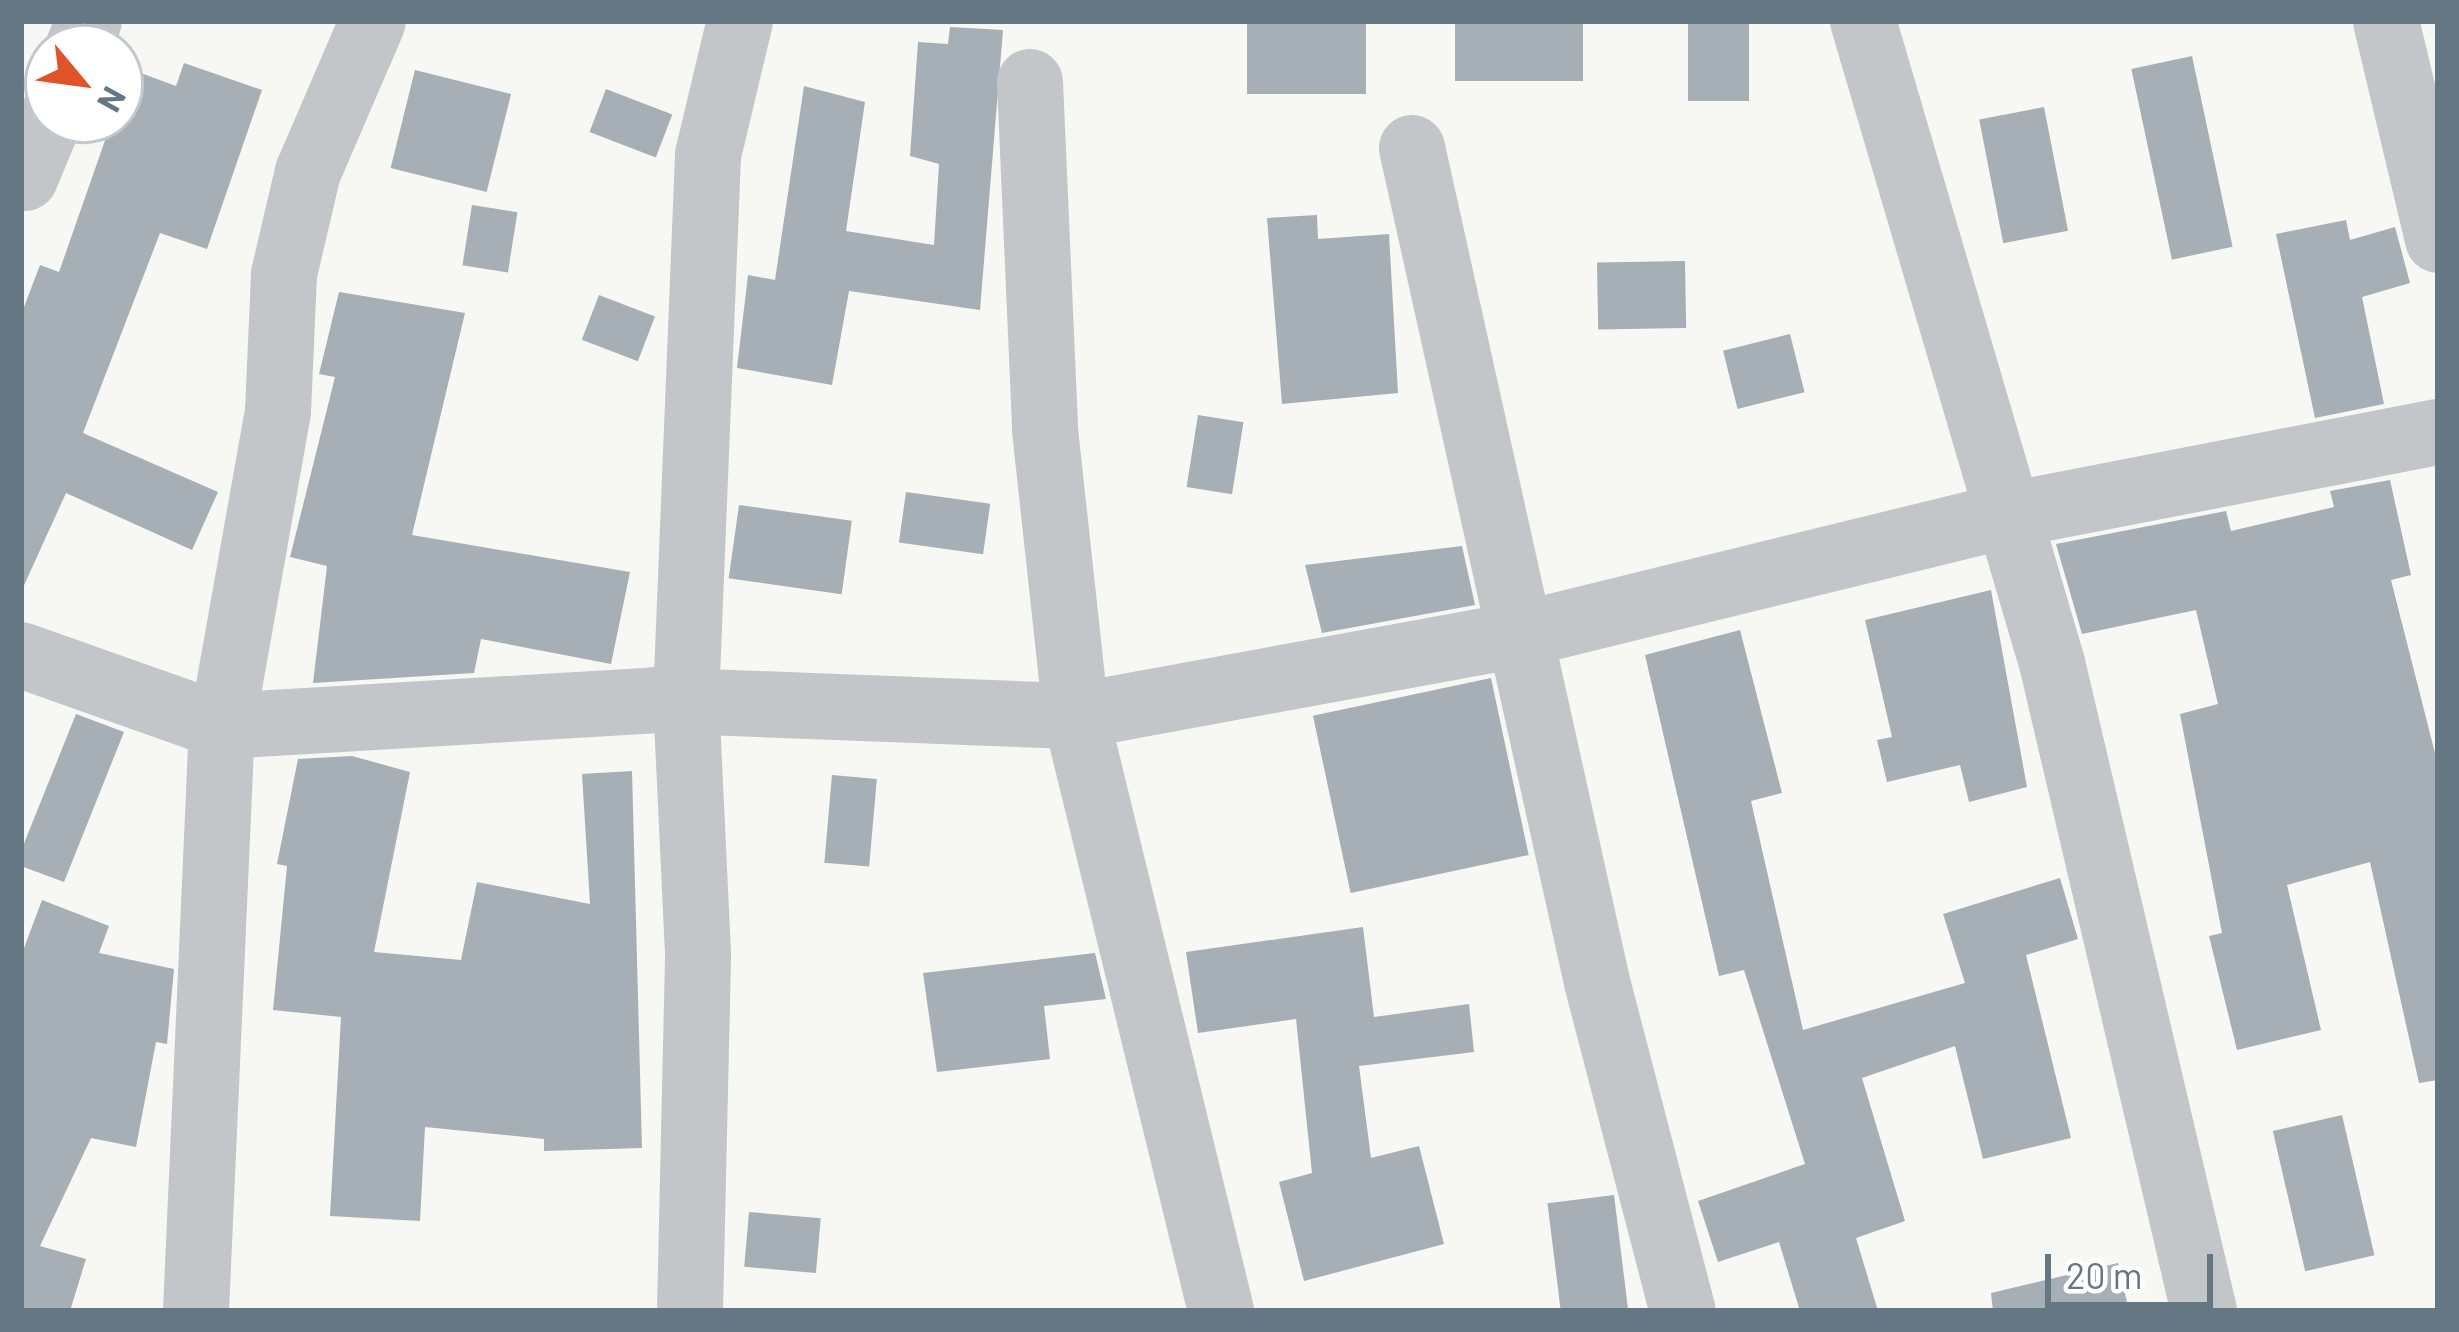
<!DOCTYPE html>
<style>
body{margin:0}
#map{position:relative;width:2459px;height:1332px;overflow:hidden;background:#f7f7f3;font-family:Barlow,sans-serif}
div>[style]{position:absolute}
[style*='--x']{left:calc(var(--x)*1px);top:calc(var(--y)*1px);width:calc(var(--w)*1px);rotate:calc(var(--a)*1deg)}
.building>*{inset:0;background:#a6afb5;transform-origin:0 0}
.minor>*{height:66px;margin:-33px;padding:0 33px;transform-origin:33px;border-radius:33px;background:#c2c6c9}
span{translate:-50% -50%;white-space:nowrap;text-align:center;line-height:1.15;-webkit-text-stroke:12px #fff;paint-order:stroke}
.frame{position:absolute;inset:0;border:24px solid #667784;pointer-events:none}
.north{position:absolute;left:24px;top:24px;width:120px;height:120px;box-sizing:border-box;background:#fff;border:3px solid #c2c9ce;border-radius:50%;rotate:119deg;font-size:33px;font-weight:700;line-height:48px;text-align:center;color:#667784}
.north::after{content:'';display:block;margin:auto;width:42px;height:54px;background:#e15229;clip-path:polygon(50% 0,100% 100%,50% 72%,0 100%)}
.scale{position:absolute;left:2045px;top:1254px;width:168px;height:54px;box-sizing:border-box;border:6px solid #667784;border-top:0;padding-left:15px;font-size:36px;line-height:42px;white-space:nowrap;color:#667784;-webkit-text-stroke:9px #fff;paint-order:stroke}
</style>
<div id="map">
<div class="building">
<i style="left:1247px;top:21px;width:119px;height:73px"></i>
<i style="left:1455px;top:21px;width:128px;height:60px"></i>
<i style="left:1688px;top:21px;width:61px;height:80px"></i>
<i style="clip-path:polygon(950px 27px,1003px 30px,980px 310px,849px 291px,832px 385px,737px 368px,748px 275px,775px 280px,804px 86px,865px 102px,846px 231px,934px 245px,939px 164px,910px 156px,918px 42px,948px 44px)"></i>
<i style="left:2192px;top:56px;width:195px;height:62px;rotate:78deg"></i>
<i style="clip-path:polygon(184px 63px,262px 90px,207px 249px,160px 233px,83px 433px,218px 492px,192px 550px,66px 493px,21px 592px,21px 315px,40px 265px,59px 272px,130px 69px,176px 86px)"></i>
<i style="left:415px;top:70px;width:99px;height:101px;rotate:14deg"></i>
<i style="left:606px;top:89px;width:71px;height:46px;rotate:21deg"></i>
<i style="left:2044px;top:107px;width:126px;height:66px;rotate:79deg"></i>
<i style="left:472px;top:205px;width:46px;height:61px;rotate:9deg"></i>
<i style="clip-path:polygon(1317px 215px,1318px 239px,1389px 234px,1398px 393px,1282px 404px,1267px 218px)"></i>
<i style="clip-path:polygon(2346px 220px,2350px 240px,2395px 227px,2410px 283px,2362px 297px,2384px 404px,2315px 418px,2276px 234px)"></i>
<i style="left:1685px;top:261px;width:67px;height:88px;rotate:89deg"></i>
<i style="clip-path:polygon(339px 292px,465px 313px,412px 535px,630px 572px,611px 664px,481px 639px,474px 673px,313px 683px,327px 566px,290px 557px,335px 377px,319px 374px)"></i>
<i style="left:599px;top:295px;width:60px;height:48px;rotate:21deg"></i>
<i style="left:1790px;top:334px;width:60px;height:69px;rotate:76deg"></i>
<i style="left:1198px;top:415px;width:46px;height:73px;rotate:9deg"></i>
<i style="clip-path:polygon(2390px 480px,2411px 575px,2391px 580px,2438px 765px,2438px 1080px,2419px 1083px,2370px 862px,2287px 885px,2321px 1030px,2237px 1050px,2209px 936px,2222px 933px,2180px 714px,2218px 704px,2196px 610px,2082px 634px,2056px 544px,2226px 511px,2231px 531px,2334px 507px,2330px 491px)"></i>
<i style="left:906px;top:492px;width:85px;height:51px;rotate:8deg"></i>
<i style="left:739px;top:505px;width:114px;height:74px;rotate:8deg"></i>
<i style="clip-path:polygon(1462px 546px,1475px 605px,1322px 633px,1305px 565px)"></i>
<i style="clip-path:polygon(1991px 590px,2027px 787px,1969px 802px,1960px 765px,1887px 782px,1877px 740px,1892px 737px,1865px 620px)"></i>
<i style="clip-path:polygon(1740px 630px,1782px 793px,1751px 801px,1803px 1030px,1965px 983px,1943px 914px,2060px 878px,2078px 939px,2026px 955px,2071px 1138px,1983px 1159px,1955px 1046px,1862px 1078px,1905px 1221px,1856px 1238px,1878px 1311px,1800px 1311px,1779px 1242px,1718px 1262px,1698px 1201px,1805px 1164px,1744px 970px,1719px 976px,1645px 655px)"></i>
<i style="left:1491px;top:678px;width:181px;height:182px;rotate:78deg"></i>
<i style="clip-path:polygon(76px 714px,124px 732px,64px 882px,21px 866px,21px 851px)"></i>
<i style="clip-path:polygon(352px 756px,410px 772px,374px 952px,461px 960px,477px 882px,590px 904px,582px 774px,632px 771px,642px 1148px,544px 1151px,544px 1139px,425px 1127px,420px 1221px,330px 1216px,341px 1017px,273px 1010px,287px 866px,277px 864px,298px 759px)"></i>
<i style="left:832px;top:775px;width:45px;height:88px;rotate:5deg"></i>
<i style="clip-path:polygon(42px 900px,109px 926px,99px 953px,174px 969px,167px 1044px,156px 1042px,136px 1147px,91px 1138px,40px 1246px,86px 1259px,70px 1311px,21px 1311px,21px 956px)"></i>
<i style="clip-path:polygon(1363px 927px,1374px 1017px,1469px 1004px,1474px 1052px,1359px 1066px,1371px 1158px,1419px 1146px,1444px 1244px,1304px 1281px,1279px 1182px,1312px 1173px,1296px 1019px,1198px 1033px,1186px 952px)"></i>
<i style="clip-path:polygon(1095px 953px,1106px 999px,1044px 1006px,1050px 1059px,937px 1072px,923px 973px)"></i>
<i style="left:2342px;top:1115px;width:144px;height:71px;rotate:77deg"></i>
<i style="left:1614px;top:1195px;width:114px;height:67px;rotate:83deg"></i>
<i style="left:749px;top:1212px;width:72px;height:55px;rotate:5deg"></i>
<i style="clip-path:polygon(2118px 1263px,2129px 1311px,1993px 1311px,1991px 1293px)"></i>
</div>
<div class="minor">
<i style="--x:1863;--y:21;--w:669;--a:73.6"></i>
<i style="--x:2052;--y:663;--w:666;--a:76.8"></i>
<i style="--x:2386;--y:21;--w:225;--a:76.6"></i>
<i style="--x:78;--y:48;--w:29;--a:-68"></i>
<i style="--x:1030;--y:82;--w:348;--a:87.5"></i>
<i style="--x:1045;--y:430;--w:288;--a:83.8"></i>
<i style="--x:1076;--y:716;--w:612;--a:76.3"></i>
<i style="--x:1412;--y:148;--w:854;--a:77.49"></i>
<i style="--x:1597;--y:982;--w:340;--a:75.4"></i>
<i style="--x:25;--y:178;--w:63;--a:-67.5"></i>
<i style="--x:21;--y:655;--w:213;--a:19.5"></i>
<i style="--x:222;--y:726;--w:433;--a:-3.4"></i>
<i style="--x:654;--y:700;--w:422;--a:2.2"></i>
<i style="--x:1076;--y:716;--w:460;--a:-10.4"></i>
<i style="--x:1528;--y:633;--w:496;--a:-13.8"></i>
<i style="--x:2010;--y:515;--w:436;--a:-11"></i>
<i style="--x:196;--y:1311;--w:586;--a:-87.46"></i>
<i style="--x:222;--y:726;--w:319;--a:-79.9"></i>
<i style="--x:278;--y:412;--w:138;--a:-87.5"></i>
<i style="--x:284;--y:274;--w:105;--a:-76.8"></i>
<i style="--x:308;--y:172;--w:164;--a:-66.7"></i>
<i style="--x:690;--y:1311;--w:358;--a:-88.7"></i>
<i style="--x:698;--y:953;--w:252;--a:-92.7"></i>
<i style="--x:686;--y:701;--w:546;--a:-87.69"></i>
<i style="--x:708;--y:155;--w:138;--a:-76.6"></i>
</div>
<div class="frame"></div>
<div class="north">N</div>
<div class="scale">20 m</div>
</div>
